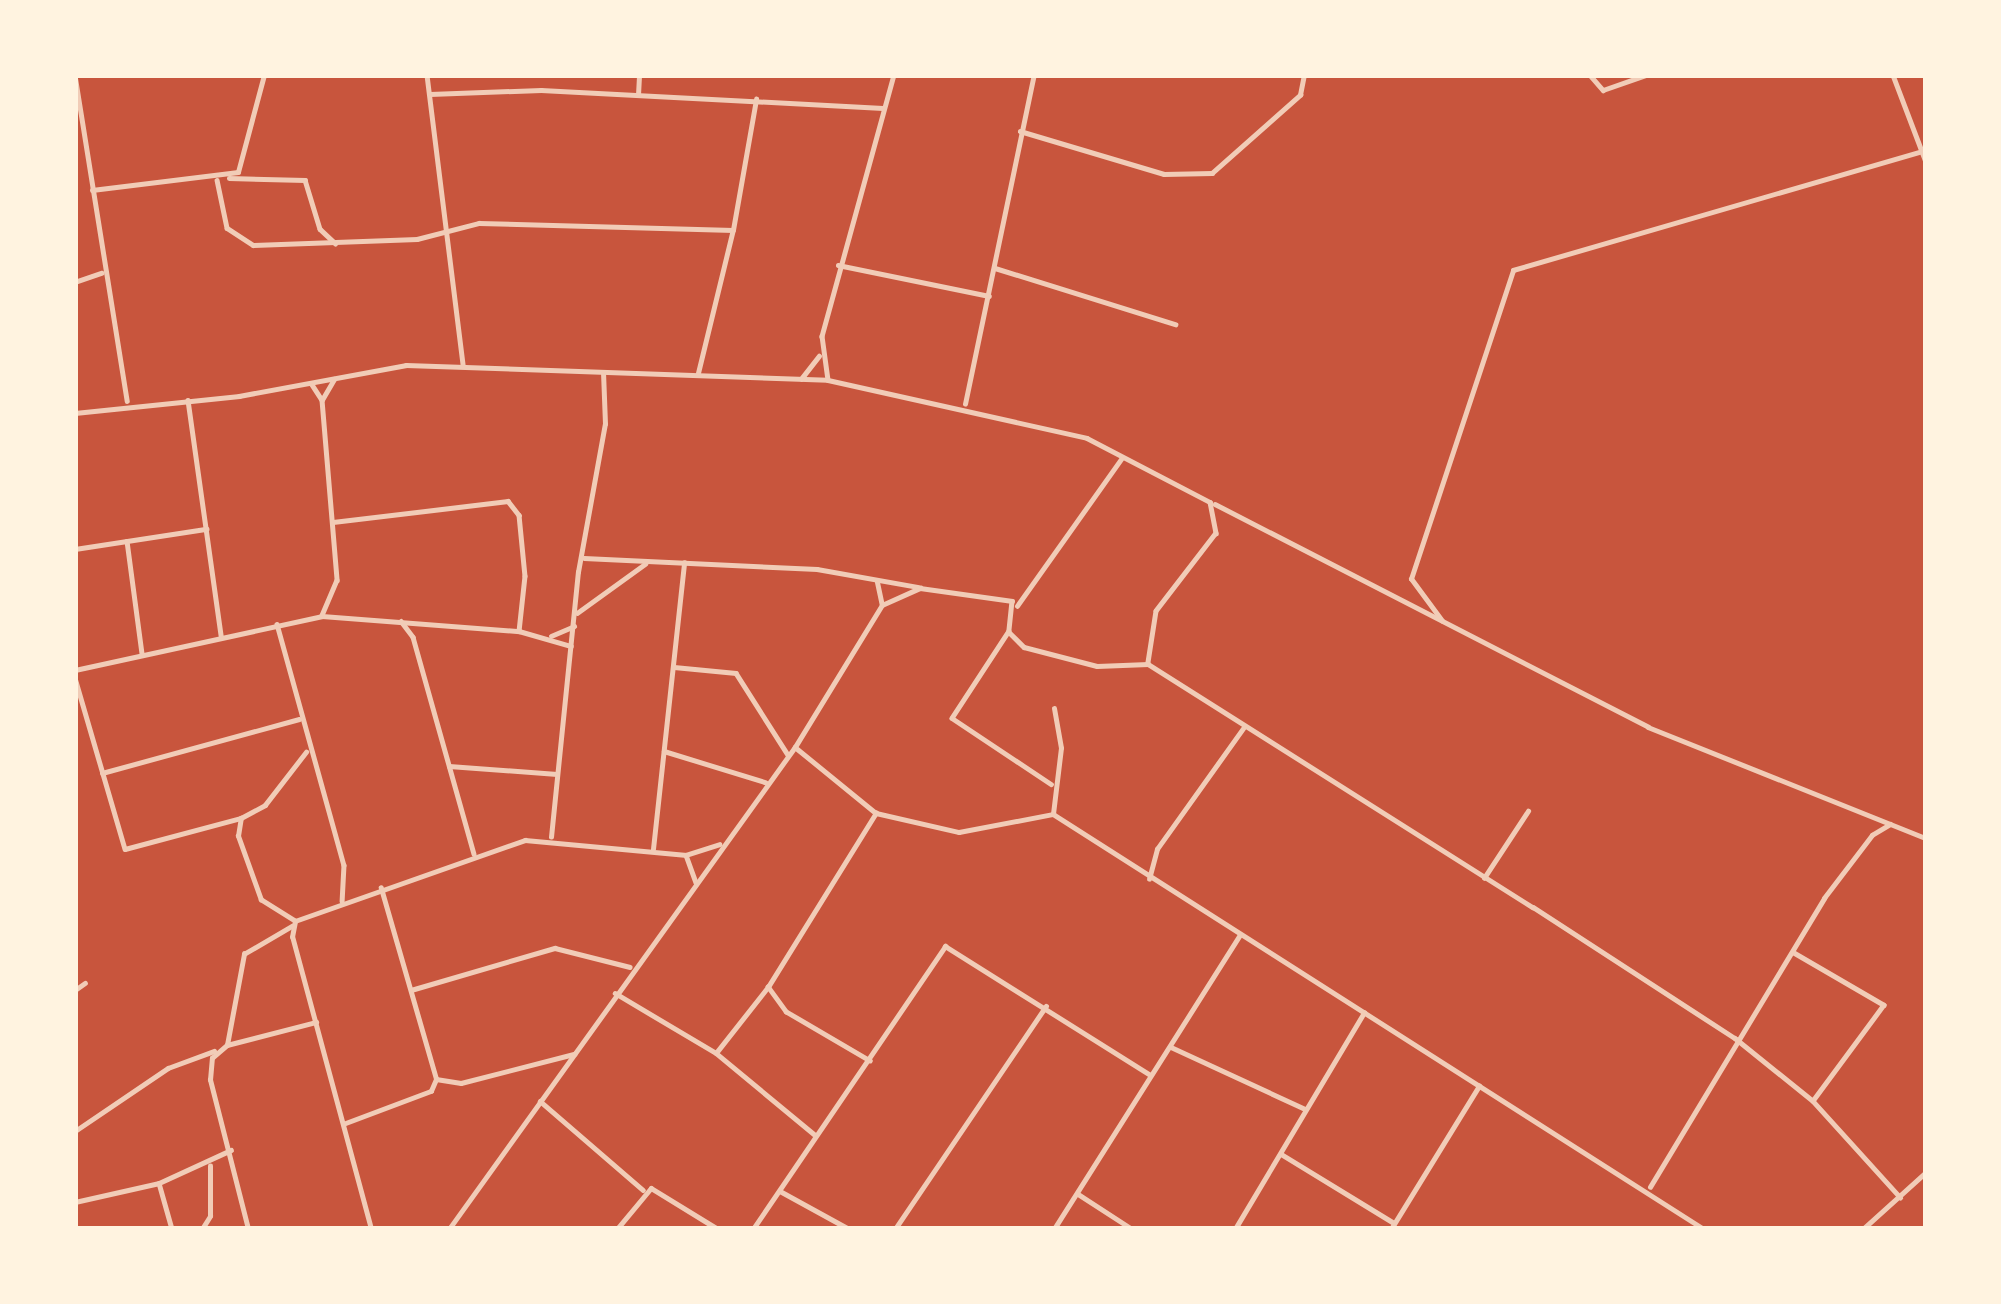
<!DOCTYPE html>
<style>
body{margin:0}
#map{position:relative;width:2001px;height:1304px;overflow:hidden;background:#c8553d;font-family:"DejaVu Sans",sans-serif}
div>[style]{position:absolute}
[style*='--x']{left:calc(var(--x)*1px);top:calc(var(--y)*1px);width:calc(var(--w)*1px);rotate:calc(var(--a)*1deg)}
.minor>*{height:4.5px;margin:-2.25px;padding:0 2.25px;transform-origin:2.25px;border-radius:2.25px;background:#f1ccb7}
span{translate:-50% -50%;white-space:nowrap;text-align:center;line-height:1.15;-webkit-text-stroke:12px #fff3e0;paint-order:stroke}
.frame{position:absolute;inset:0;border:78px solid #fff3e0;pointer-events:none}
</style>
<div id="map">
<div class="minor">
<i style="--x:75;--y:75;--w:330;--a:80.9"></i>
<i style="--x:427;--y:75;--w:292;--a:82.9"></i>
<i style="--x:894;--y:75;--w:271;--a:105.4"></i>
<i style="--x:822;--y:336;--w:44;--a:82.2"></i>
<i style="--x:828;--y:380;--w:265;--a:12.6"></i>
<i style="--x:1087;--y:438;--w:139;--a:27.5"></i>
<i style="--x:1210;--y:502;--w:32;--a:79"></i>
<i style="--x:1216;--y:533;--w:98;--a:127.6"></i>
<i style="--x:1156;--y:611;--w:52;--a:98.9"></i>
<i style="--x:1590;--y:75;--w:20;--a:49"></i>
<i style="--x:1603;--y:90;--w:46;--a:-19.2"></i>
<i style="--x:1893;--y:75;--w:93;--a:69.2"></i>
<i style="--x:430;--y:94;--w:111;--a:-2.1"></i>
<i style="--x:541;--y:90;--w:342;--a:3"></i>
<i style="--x:638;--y:95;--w:20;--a:-87"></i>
<i style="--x:1020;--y:131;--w:150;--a:16.6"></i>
<i style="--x:1164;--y:174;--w:48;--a:-1.2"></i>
<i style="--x:1212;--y:173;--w:118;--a:-41.6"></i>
<i style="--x:1300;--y:95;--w:20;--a:-79"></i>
<i style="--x:229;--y:178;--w:76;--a:1.5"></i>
<i style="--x:305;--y:180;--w:51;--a:73"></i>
<i style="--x:320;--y:229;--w:21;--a:43"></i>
<i style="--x:217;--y:180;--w:49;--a:78.2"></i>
<i style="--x:227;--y:228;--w:31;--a:33"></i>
<i style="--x:253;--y:245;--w:164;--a:-2.1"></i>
<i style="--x:417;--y:239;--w:64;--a:-14.5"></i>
<i style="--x:479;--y:223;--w:254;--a:1.6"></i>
<i style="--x:733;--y:230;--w:133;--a:-80"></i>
<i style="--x:92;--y:190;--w:147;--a:-7"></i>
<i style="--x:238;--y:172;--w:100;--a:-75"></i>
<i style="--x:838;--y:265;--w:154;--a:11.6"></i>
<i style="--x:995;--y:268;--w:189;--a:17.3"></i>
<i style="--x:75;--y:282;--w:28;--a:-19"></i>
<i style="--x:698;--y:373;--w:144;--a:-76.3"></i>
<i style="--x:801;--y:379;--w:29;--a:-52"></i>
<i style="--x:311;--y:383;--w:20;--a:57"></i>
<i style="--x:322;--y:400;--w:181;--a:85.2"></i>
<i style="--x:337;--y:580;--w:39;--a:113"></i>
<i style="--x:188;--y:400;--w:238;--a:82"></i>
<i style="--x:322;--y:400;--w:24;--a:-60"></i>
<i style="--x:965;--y:404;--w:336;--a:-78.2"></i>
<i style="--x:75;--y:413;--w:165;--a:-5.9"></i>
<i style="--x:239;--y:396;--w:170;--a:-10.5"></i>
<i style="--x:406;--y:365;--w:421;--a:2"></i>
<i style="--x:1215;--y:504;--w:487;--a:27.2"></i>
<i style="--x:1648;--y:727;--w:299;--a:21.8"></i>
<i style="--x:333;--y:522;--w:176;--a:-6.8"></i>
<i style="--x:508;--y:501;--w:18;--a:52"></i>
<i style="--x:519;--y:515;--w:61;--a:84.4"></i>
<i style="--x:525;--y:576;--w:55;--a:96.2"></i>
<i style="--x:127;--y:541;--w:113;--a:82.4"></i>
<i style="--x:75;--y:549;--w:133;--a:-8.7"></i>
<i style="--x:584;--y:558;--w:233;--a:2.7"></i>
<i style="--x:817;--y:569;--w:103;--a:10.1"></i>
<i style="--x:877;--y:580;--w:25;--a:78"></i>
<i style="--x:1017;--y:606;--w:180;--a:-54.7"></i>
<i style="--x:577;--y:613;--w:84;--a:-35.8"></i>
<i style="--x:401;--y:621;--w:20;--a:53"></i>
<i style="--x:413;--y:637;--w:225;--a:74.3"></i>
<i style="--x:1442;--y:621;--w:52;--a:-126.4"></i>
<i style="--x:1411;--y:579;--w:325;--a:-71.7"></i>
<i style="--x:1513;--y:270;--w:430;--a:-16.2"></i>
<i style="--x:277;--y:624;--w:250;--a:74.5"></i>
<i style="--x:344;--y:865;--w:36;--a:93"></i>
<i style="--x:1009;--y:632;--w:21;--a:45"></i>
<i style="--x:1024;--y:647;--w:75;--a:14.6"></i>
<i style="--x:1097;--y:666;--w:51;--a:-2.2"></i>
<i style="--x:1148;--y:664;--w:455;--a:32.3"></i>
<i style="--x:1533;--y:907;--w:241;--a:33"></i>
<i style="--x:1735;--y:1038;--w:100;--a:38.9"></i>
<i style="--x:1813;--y:1101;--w:130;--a:47.8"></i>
<i style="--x:551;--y:636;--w:25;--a:-23"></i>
<i style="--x:674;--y:667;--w:62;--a:5.5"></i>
<i style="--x:736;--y:673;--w:97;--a:57.6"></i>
<i style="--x:75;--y:670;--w:253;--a:-12.3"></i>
<i style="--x:322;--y:616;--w:198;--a:4.4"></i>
<i style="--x:519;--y:631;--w:54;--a:16.1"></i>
<i style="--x:75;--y:678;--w:178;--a:73.7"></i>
<i style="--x:125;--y:849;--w:120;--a:-15"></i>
<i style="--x:795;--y:747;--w:104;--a:39.2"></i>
<i style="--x:876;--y:813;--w:85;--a:12.9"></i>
<i style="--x:959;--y:832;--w:96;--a:-10.8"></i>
<i style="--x:1053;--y:814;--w:772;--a:32.52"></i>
<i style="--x:664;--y:751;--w:106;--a:17.1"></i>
<i style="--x:449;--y:766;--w:108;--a:4.2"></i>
<i style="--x:102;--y:773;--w:204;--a:-15.3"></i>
<i style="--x:1053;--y:814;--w:66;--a:-83.1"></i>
<i style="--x:1061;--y:748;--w:40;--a:-100"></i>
<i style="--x:551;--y:837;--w:266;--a:-84.2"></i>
<i style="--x:578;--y:572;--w:150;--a:-79.7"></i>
<i style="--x:605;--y:424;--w:51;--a:-92.2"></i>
<i style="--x:653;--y:849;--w:288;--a:-83.8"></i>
<i style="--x:686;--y:855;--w:29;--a:70"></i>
<i style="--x:1484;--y:878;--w:80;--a:-56.7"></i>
<i style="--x:1149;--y:879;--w:31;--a:-75"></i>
<i style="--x:1157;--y:849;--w:150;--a:-54.5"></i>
<i style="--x:295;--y:921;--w:40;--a:-148"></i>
<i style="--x:261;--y:900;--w:68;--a:-109.8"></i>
<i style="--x:238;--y:836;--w:18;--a:-81"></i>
<i style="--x:241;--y:818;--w:27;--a:-28"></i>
<i style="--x:265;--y:805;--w:67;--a:-52.3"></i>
<i style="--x:1793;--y:952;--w:105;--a:30.2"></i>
<i style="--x:1884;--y:1005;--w:119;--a:126.5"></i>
<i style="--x:75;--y:990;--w:12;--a:-35"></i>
<i style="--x:411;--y:990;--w:150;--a:-16.3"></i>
<i style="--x:555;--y:948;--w:77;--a:14.2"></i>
<i style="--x:615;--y:993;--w:117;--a:30.7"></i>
<i style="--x:716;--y:1053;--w:129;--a:39.6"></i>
<i style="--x:227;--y:1045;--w:93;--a:-79.4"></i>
<i style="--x:244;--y:954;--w:56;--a:-30.3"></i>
<i style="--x:1171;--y:1047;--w:148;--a:24.8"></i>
<i style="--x:716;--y:1053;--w:84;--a:-51.8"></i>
<i style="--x:870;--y:1061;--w:97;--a:-149.7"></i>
<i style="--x:786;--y:1012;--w:31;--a:-126"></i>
<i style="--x:768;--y:987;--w:205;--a:-58.2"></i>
<i style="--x:436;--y:1079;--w:25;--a:9"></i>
<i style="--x:461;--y:1083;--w:117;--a:-14.4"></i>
<i style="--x:540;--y:1101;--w:136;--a:40.8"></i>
<i style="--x:343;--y:1124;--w:94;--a:-20.6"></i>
<i style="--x:431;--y:1091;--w:13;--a:-67"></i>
<i style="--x:436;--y:1079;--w:199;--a:-106.1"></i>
<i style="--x:75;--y:1131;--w:112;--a:-34.1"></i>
<i style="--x:168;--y:1068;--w:49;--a:-20.3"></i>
<i style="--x:1281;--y:1154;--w:132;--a:31.4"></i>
<i style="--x:159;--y:1183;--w:48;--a:74.2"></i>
<i style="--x:1650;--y:1187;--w:337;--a:-58.9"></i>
<i style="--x:1824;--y:898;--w:79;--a:-52.7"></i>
<i style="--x:1872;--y:835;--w:21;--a:-31"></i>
<i style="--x:780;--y:1191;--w:79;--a:28.8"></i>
<i style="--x:1078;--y:1194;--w:64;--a:32.9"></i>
<i style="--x:75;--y:1202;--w:86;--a:-12.7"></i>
<i style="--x:159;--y:1183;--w:79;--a:-24.6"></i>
<i style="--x:202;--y:1229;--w:15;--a:-58"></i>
<i style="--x:210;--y:1216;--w:50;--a:-90"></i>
<i style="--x:248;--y:1229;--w:154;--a:-104.3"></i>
<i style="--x:210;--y:1080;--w:22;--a:-85"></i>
<i style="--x:212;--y:1058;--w:20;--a:-41"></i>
<i style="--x:227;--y:1045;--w:92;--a:-14.5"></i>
<i style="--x:371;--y:1229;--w:302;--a:-105.1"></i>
<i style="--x:292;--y:937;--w:16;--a:-79"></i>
<i style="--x:295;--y:921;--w:244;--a:-19.4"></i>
<i style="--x:525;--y:840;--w:162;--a:5.3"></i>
<i style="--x:686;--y:855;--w:35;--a:-18"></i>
<i style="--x:449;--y:1229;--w:593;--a:-54.33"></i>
<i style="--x:795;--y:747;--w:167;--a:-58.5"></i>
<i style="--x:882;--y:605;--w:42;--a:-24.1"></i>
<i style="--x:920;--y:588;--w:93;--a:8"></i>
<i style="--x:1012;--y:601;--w:30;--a:96"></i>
<i style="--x:1009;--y:631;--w:104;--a:123.2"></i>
<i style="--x:952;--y:718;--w:119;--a:33.7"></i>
<i style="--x:617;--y:1229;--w:53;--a:-50.3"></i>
<i style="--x:651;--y:1188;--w:79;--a:31.5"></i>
<i style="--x:753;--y:1229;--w:342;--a:-55.8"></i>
<i style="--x:945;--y:946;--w:241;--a:32.1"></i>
<i style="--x:895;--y:1229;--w:269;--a:-55.9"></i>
<i style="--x:1054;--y:1229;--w:347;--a:-57.7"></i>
<i style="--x:1235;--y:1229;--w:252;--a:-59.2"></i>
<i style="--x:1391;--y:1229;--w:168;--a:-58.4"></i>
<i style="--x:1863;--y:1229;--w:85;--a:-42.1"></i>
</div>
<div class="frame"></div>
</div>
